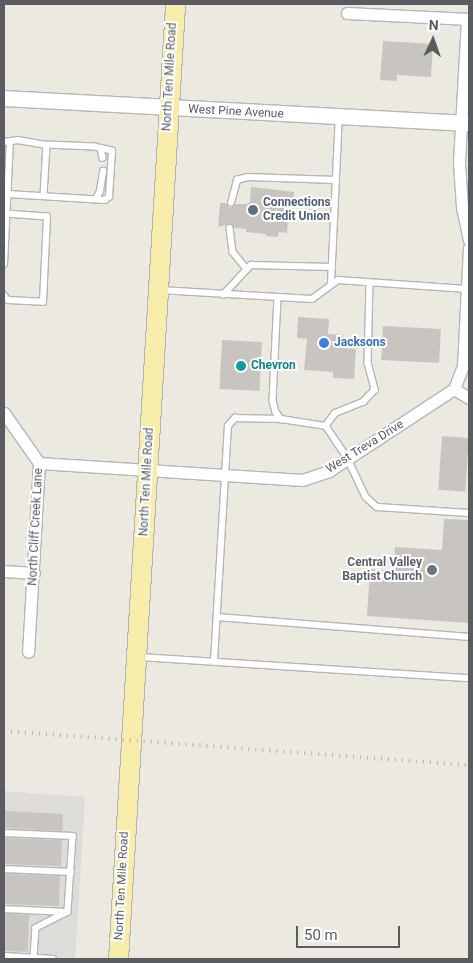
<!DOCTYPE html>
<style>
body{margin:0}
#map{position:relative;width:473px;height:963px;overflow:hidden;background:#ebe9e0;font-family:Roboto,sans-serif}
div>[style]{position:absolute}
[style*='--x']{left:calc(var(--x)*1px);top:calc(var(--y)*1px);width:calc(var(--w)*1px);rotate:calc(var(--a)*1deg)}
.industrial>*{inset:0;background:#dedcd8}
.building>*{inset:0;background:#c8c5c0;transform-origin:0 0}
.roads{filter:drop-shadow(1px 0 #b3b6ba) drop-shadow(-1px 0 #b3b6ba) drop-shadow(0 1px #b3b6ba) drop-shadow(0 -1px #b3b6ba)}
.service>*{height:5.5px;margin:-2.75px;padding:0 2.75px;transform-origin:2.75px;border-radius:2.75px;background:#fff}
.minor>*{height:11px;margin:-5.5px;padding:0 5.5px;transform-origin:5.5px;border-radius:5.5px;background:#fff}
.tertiary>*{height:15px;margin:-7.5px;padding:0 7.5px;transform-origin:7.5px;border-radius:7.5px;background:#fff}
.primary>*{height:19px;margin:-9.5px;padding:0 9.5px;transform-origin:9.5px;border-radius:9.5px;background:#f7eca9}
.rail>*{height:4px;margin-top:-2px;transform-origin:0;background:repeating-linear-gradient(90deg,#b1b2b2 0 1px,transparent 0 7px)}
.dots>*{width:14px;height:14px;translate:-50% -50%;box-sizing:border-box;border:2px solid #fff;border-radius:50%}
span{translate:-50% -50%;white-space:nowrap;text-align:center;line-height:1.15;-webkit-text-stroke:4px #fff;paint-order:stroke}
.street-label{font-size:12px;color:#595c60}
.service-label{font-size:12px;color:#4e5e75;font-weight:700}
.left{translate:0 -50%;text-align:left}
.shop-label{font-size:12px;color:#366cbe;font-weight:700}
.culture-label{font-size:12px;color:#0d838f;font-weight:700}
.worship-label{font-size:12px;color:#5b616d;font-weight:700}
.right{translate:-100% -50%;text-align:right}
.frame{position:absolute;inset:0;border:5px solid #595c60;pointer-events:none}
.north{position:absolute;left:408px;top:15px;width:50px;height:50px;-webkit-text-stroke:4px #fff;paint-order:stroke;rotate:3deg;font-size:14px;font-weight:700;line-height:20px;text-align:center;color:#595c60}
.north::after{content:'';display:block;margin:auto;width:18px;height:22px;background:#595c60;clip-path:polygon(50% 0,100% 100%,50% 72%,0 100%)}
.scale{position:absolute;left:296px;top:926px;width:104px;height:22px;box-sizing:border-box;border:2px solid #595c60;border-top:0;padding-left:6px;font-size:15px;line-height:18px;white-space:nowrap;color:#595c60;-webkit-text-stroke:4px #fff;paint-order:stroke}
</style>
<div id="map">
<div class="industrial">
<i style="clip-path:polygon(4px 791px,85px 797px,75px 959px,4px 959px)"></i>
</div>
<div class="building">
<i style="clip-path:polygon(383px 41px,433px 44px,431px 77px,397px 75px,397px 81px,380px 80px)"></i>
<i style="clip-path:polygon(251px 187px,294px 192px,293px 205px,289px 205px,287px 233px,279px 232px,278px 237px,266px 236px,266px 234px,246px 232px,246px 229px,235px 228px,231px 224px,218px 227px,220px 203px,226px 203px,230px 208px,236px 204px,247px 204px,250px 202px)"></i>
<i style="clip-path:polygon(298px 317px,329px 319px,328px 334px,343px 335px,342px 348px,356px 349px,354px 379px,333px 378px,333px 372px,304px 370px,307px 339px,297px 338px)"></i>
<i style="left:383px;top:326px;width:58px;height:34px;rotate:3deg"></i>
<i style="left:222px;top:340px;width:40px;height:49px;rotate:3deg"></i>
<i style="left:442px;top:436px;width:27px;height:54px;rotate:4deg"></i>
<i style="clip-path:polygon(444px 519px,469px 520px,469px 623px,367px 616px,370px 569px,394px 571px,395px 547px,442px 550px)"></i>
<i style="left:4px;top:811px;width:59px;height:17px;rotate:3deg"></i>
<i style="left:4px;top:838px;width:58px;height:26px;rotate:2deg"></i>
<i style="left:4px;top:874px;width:56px;height:30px;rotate:2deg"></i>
<i style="left:4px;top:914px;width:25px;height:37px;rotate:2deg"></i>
</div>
<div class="roads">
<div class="service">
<i style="--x:4;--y:142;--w:14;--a:-8"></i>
<i style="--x:18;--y:140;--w:29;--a:10"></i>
<i style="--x:47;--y:145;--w:51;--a:93.4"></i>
<i style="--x:101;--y:148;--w:10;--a:79"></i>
<i style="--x:8;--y:194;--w:97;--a:3.5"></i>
<i style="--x:105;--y:200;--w:5;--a:-37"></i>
<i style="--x:109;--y:197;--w:46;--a:-86.3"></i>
<i style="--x:112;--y:151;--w:17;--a:-167"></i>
<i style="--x:95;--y:147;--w:48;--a:-177.6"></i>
<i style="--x:96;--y:199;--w:9;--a:-63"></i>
<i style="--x:100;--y:191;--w:20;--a:-81"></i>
<i style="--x:231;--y:203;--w:24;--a:-75"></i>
<i style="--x:237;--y:180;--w:11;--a:-15"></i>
<i style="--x:248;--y:177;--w:88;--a:2"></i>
<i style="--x:230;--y:228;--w:24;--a:83"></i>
<i style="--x:233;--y:252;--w:21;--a:51"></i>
<i style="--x:4;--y:264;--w:121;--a:-87.2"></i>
<i style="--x:331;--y:283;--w:167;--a:-87.3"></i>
<i style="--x:370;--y:283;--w:80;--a:91.4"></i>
<i style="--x:368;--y:363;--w:28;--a:75"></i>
<i style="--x:375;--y:390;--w:16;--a:133"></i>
<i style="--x:364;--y:402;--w:31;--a:158"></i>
<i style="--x:335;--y:414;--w:15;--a:127"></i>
<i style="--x:326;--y:426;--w:40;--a:56"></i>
<i style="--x:348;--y:459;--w:42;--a:64.7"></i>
<i style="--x:366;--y:497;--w:15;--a:42"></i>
<i style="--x:377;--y:507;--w:92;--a:3.7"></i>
<i style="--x:160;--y:290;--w:152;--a:3.4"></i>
<i style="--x:312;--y:299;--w:32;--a:-36"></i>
<i style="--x:338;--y:280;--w:129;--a:4"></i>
<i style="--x:4;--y:295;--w:6;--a:51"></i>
<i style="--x:8;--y:300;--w:35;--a:3"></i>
<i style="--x:43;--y:302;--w:85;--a:-87.3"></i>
<i style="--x:47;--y:217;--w:41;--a:-175.8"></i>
<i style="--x:223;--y:295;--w:41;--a:-47"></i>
<i style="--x:251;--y:265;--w:81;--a:1.4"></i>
<i style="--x:278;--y:298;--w:103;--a:92.8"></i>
<i style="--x:273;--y:401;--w:11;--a:75"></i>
<i style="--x:276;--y:412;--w:9;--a:54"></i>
<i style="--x:281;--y:419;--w:46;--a:8.8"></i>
<i style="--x:217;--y:617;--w:253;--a:4.5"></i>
<i style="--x:140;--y:657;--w:330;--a:3.7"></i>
<i style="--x:214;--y:661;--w:235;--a:-86.6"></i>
<i style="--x:228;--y:426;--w:11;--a:-49"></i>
<i style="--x:235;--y:418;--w:46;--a:1.2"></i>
<i style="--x:4;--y:833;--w:69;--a:2.5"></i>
<i style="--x:73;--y:836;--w:76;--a:93.8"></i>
<i style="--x:68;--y:912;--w:36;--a:153"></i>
<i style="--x:36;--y:928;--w:30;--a:94"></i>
<i style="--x:4;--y:869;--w:67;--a:2.6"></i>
<i style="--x:4;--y:909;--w:62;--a:2.8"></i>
<i style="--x:4;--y:956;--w:49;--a:3.5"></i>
</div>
<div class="minor">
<i style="--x:347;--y:13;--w:122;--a:2.8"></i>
<i style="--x:467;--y:19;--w:144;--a:93.2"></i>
<i style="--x:459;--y:163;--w:44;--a:86.1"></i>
<i style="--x:462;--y:207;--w:34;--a:78"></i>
<i style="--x:454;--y:389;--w:25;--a:-69"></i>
<i style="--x:463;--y:366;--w:118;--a:-87.1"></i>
<i style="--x:454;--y:389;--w:17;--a:31"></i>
<i style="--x:4;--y:413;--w:61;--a:55"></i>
<i style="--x:39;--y:463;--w:189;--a:93.3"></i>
<i style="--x:39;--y:463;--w:264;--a:3.7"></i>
<i style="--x:302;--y:480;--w:28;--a:-18"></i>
<i style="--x:329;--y:471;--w:149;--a:-33.3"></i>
<i style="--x:4;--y:571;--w:30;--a:4"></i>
</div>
<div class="tertiary">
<i style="--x:4;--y:98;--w:466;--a:3.1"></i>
</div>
<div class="primary">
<i style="--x:118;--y:959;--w:957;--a:-86.58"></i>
</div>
</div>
<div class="rail">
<i style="--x:4;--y:731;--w:466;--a:4.2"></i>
</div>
<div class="dots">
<i style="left:253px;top:210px;background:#5c6f8a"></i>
<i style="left:324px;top:343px;background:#3f7fe0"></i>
<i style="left:241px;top:366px;background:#0f9aa8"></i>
<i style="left:432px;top:570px;background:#6b7280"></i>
</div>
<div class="street-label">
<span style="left:170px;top:77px;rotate:-87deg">North Ten Mile Road</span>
<span style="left:236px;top:112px;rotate:3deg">West Pine Avenue</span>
<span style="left:365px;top:447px;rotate:-32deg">West Treva Drive</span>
<span style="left:147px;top:482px;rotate:-87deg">North Ten Mile Road</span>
<span style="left:36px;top:527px;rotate:-87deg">North Cliff Creek Lane</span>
<span style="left:122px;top:886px;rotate:-87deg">North Ten Mile Road</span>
</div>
<div class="service-label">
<span class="left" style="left:263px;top:210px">Connections<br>Credit Union</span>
</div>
<div class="shop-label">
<span class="left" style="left:334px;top:343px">Jacksons</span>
</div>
<div class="culture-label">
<span class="left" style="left:251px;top:366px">Chevron</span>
</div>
<div class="worship-label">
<span class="right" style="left:422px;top:570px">Central Valley<br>Baptist Church</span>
</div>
<div class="frame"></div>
<div class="north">N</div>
<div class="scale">50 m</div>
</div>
